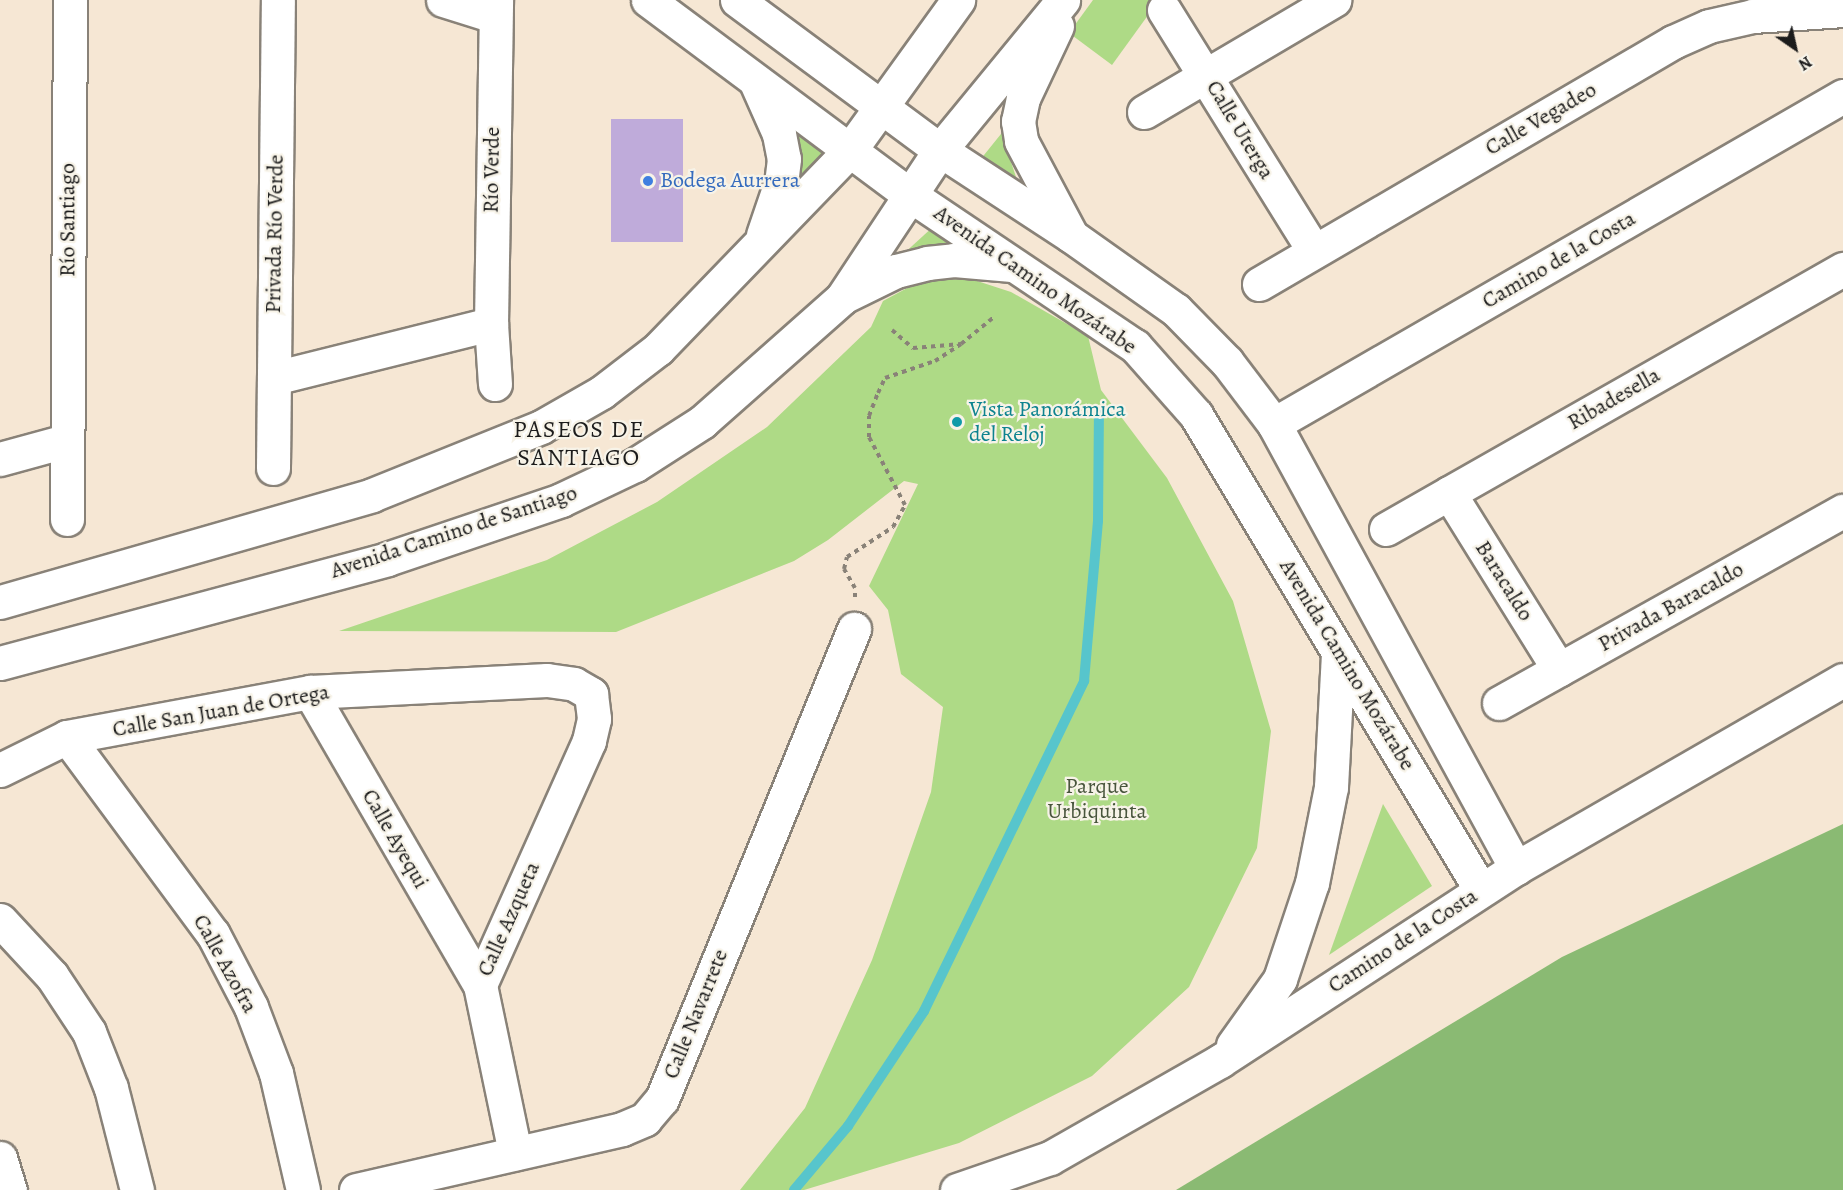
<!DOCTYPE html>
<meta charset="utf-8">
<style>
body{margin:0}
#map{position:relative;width:1843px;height:1190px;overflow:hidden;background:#f6e7d4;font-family:Alegreya,serif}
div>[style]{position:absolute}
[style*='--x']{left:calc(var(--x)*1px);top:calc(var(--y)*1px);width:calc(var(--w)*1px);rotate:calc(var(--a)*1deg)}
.green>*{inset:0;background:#aeda86}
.forest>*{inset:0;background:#8aba73}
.stream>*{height:10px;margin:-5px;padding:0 5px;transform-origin:5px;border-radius:5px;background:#57c5cc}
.building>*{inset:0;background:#bfabda;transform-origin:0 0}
.path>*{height:4px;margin-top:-2px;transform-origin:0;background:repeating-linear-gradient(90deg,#898278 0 4.5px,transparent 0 9px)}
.roads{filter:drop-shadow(2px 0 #898278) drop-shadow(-2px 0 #898278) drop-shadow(0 2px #898278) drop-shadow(0 -2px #898278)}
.minor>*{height:33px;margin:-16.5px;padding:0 16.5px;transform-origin:16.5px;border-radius:16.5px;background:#fff}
.dots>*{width:16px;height:16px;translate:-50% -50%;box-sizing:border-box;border:3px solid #f7f3e8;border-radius:50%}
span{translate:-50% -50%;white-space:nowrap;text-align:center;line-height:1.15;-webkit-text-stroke:4.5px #f7f3e8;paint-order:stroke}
.street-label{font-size:22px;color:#1c1c1c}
.shop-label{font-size:22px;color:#366cbe}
.left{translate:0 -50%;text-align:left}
.culture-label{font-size:22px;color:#0d838f}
.park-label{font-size:22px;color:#48553c}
.neighbourhood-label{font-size:24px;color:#1c1c1c;letter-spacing:1.5px}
.north{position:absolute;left:1765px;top:18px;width:60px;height:60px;-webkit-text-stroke:4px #f7f3e8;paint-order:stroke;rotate:146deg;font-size:16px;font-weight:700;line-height:24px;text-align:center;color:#1c1c1c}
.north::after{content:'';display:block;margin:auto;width:21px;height:27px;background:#1c1c1c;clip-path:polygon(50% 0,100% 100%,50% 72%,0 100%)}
</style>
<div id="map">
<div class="green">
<i style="clip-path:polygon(1093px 0,1159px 0,1112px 65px,1069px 33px)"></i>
<i style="clip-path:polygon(798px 128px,831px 149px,791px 194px,792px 170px)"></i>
<i style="clip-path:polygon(1005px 129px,1008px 153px,1017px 180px,980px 160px)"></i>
<i style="clip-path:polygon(935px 225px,965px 243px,900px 257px)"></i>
<i style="clip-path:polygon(971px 279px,1011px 292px,1088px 336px,1101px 390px,1167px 478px,1233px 601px,1271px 731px,1257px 848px,1189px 987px,1092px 1076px,959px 1143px,804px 1190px,740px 1190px,805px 1108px,872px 960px,931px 792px,943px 707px,901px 674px,888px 610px,869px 586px,918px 484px,904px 481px,828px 540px,794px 561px,616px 632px,339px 631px,547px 560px,657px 502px,767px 427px,871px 327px,883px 301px,922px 280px)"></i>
<i style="clip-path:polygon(1383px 804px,1432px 886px,1329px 955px)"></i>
</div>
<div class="forest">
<i style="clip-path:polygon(1843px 824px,1843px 1190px,1176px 1190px,1562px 957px)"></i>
</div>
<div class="stream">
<i style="--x:794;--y:1190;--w:84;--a:-49.8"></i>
<i style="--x:848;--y:1126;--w:138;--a:-56.5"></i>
<i style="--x:924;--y:1011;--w:367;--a:-64.1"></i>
<i style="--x:1084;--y:681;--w:161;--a:-85"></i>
<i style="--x:1098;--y:521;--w:109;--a:-89.5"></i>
</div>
<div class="building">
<i style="left:683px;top:119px;width:123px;height:72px;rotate:90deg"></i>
</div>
<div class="path">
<i style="--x:892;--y:330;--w:28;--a:41"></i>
<i style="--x:913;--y:348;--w:48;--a:-4.8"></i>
<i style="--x:961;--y:344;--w:43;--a:-39.3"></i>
<i style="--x:855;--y:597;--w:9;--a:-90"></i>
<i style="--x:855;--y:588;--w:22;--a:-120"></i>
<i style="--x:844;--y:569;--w:12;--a:-76"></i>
<i style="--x:847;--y:557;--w:55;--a:-33.1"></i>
<i style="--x:893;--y:527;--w:25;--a:-61"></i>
<i style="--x:905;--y:505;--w:77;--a:-117.9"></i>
<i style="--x:869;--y:437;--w:21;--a:-90"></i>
<i style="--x:869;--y:416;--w:25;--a:-69"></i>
<i style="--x:878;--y:393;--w:17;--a:-65"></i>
<i style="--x:885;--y:378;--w:53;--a:-18.8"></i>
<i style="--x:935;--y:361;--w:31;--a:-33"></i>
</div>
<div class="roads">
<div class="minor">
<i style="--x:443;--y:0;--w:53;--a:17.4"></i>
<i style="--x:648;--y:0;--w:327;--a:36.7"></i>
<i style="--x:910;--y:195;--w:271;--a:33.9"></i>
<i style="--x:1135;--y:346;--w:92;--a:48.5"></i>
<i style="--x:1196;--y:415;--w:554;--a:59.04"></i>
<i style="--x:737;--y:0;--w:252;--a:36.5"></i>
<i style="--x:940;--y:150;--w:155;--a:33.2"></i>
<i style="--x:1070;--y:235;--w:130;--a:35.3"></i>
<i style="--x:1176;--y:310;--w:73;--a:45.6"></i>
<i style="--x:1227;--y:362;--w:78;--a:52.8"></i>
<i style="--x:1274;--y:424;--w:506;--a:61.41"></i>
<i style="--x:1164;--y:10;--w:284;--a:58.1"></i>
<i style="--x:1057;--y:26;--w:80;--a:115.3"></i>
<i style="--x:1023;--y:98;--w:24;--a:102"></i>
<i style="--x:1018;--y:121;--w:20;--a:81"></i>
<i style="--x:1021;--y:141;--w:104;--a:62"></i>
<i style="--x:756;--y:82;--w:57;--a:66.1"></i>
<i style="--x:779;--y:134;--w:25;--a:79"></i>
<i style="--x:784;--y:159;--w:23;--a:97"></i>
<i style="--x:781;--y:182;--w:56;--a:108.8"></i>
<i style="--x:1144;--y:112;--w:221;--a:-30.5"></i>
<i style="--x:1259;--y:284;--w:480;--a:-30.3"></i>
<i style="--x:1673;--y:42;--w:39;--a:-24"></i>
<i style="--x:1709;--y:26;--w:45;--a:-12.8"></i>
<i style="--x:1753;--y:16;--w:90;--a:-3.8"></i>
<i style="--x:843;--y:297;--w:59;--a:-26.1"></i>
<i style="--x:896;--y:271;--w:32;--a:-14"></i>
<i style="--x:927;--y:263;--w:27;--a:-6"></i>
<i style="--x:954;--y:260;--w:58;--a:4.9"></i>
<i style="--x:274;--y:378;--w:224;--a:-14"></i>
<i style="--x:495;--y:384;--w:60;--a:-93.8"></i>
<i style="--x:491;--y:324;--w:324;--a:-89.1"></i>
<i style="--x:1274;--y:424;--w:657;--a:-29.96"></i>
<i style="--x:0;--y:459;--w:68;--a:-15.3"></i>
<i style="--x:273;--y:468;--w:468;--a:-89.4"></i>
<i style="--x:1449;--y:493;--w:208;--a:58.1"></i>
<i style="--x:67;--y:519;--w:519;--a:-89.67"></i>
<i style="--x:1386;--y:529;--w:526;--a:-29.64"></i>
<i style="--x:0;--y:602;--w:387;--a:-16"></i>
<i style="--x:372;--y:495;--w:182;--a:-21.9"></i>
<i style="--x:541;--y:427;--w:70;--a:-29.8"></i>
<i style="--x:602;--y:392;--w:71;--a:-37.5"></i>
<i style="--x:658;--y:349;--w:277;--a:-46"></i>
<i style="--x:850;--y:150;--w:185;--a:-54.2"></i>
<i style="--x:0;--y:663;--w:401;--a:-15"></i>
<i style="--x:387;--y:559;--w:184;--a:-18.7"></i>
<i style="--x:561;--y:500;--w:82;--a:-25.3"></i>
<i style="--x:635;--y:465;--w:80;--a:-32.7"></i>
<i style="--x:702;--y:422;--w:187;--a:-41.5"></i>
<i style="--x:842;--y:298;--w:178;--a:-56.5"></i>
<i style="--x:940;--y:150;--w:194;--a:-50.6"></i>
<i style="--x:310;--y:692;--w:339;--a:59.9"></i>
<i style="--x:1499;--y:703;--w:394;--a:-29.2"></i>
<i style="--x:67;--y:737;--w:245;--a:53.5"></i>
<i style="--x:213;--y:934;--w:82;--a:62.5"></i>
<i style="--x:251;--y:1007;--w:71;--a:69.3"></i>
<i style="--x:276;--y:1073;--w:120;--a:77"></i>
<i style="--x:0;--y:770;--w:75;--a:-26.2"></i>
<i style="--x:67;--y:737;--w:247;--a:-10.5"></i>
<i style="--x:310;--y:692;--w:237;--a:-2.9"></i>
<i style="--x:547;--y:680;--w:27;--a:8"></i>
<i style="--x:574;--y:684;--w:20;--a:30"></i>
<i style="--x:591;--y:694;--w:25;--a:83"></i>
<i style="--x:594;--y:719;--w:23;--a:103"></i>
<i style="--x:589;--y:741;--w:267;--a:114.1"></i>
<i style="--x:480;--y:985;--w:172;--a:78.2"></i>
<i style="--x:0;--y:920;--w:76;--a:47.1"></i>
<i style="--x:52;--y:976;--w:67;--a:56.5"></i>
<i style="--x:89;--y:1032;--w:60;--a:68.6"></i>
<i style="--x:111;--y:1088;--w:105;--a:75.7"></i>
<i style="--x:1233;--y:1045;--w:81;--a:-54.5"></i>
<i style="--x:1280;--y:979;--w:101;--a:-71.6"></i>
<i style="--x:1312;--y:883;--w:98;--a:-78.8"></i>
<i style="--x:1331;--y:787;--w:135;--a:-87"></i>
<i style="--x:0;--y:1158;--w:34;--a:73"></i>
<i style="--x:356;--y:1190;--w:273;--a:-12.9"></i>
<i style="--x:622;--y:1129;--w:25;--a:-23"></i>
<i style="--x:645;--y:1119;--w:26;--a:-50"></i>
<i style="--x:662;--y:1099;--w:508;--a:-67.78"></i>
<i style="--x:957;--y:1190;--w:98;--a:-19"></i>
<i style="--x:1050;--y:1158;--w:196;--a:-29.7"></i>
<i style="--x:1220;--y:1061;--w:353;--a:-33.1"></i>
<i style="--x:1516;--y:868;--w:377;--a:-29.9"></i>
</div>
</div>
<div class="dots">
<i style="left:648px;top:181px;background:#3f7fe0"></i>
<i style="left:957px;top:422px;background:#0f9aa8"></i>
</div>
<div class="street-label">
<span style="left:1541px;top:119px;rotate:-30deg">Calle Vegadeo</span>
<span style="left:1240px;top:130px;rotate:59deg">Calle Uterga</span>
<span style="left:492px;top:170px;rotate:-89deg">Río Verde</span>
<span style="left:68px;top:220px;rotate:-90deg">Río Santiago</span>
<span style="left:275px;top:234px;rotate:-89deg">Privada Río Verde</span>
<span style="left:1559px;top:260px;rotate:-30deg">Camino de la Costa</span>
<span style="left:1035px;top:280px;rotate:35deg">Avenida Camino Mozárabe</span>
<span style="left:1614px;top:399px;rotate:-30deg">Ribadesella</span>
<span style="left:454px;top:532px;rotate:-18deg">Avenida Camino de Santiago</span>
<span style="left:1504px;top:581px;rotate:58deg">Baracaldo</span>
<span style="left:1671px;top:607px;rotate:-29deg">Privada Baracaldo</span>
<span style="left:1347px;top:665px;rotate:59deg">Avenida Camino Mozárabe</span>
<span style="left:221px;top:711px;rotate:-10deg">Calle San Juan de Ortega</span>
<span style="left:395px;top:839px;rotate:60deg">Calle Ayequi</span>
<span style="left:509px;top:919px;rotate:-66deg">Calle Azqueta</span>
<span style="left:1403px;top:941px;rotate:-33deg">Camino de la Costa</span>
<span style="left:225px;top:964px;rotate:61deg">Calle Azofra</span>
<span style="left:696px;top:1014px;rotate:-68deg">Calle Navarrete</span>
</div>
<div class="shop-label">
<span class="left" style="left:660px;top:181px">Bodega Aurrera</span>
</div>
<div class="culture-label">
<span class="left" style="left:969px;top:422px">Vista Panorámica<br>del Reloj</span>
</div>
<div class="park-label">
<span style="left:1097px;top:799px">Parque<br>Urbiquinta</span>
</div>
<div class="neighbourhood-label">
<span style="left:579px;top:444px">PASEOS DE<br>SANTIAGO</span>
</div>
<div class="north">N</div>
</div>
